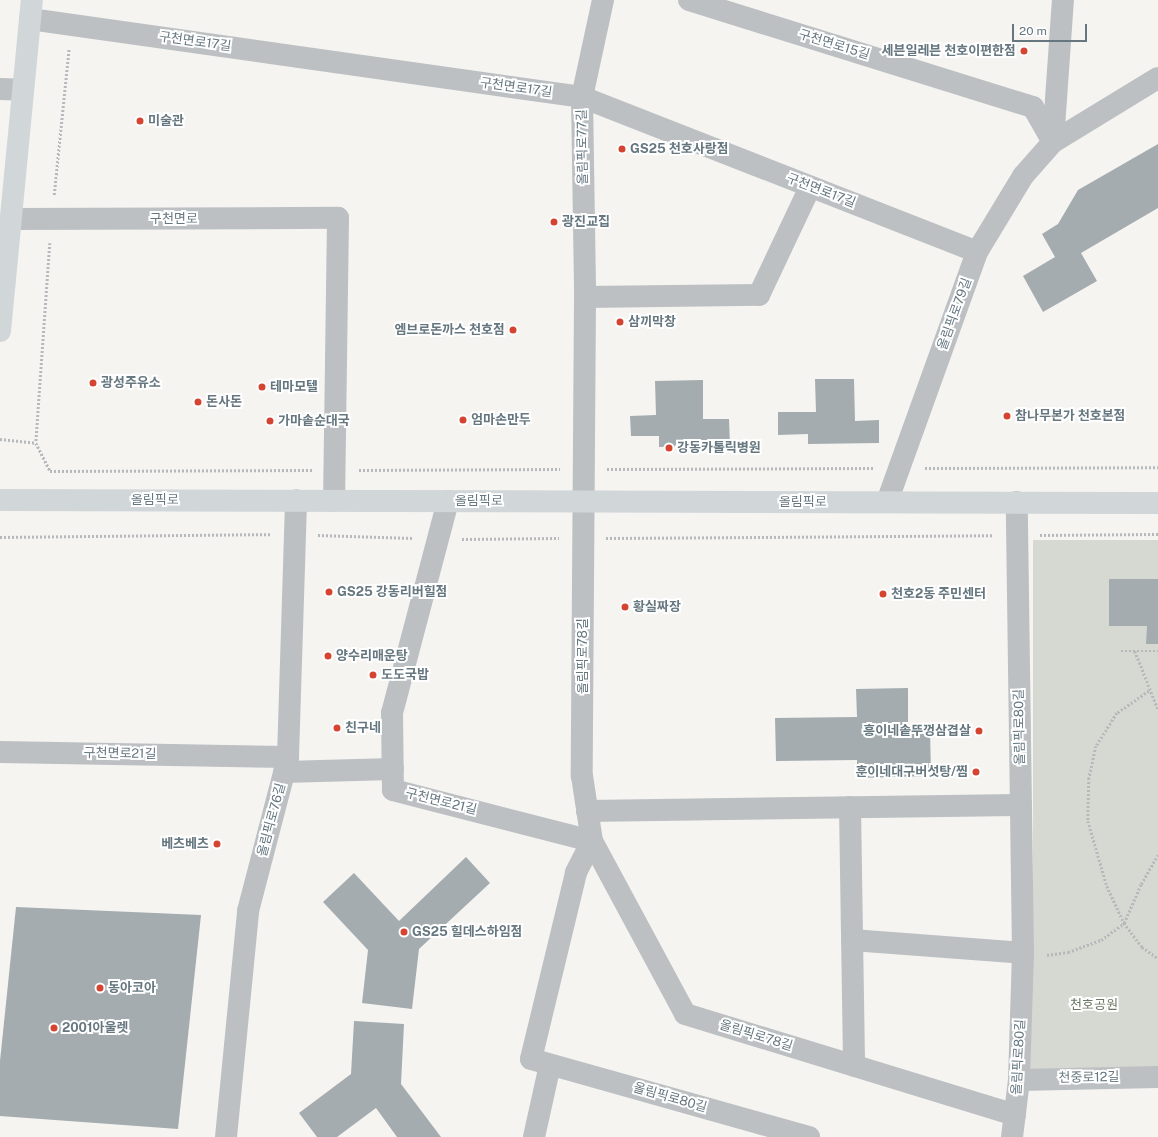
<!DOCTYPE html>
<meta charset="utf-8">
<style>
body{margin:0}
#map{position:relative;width:1158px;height:1137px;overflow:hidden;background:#f5f4f1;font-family:"Public Sans","Noto Sans KR",sans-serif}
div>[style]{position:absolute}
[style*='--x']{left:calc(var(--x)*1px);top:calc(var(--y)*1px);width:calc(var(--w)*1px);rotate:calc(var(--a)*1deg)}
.green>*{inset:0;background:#d5d9d1}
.building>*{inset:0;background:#a4acb0}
.path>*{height:2.5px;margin-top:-1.25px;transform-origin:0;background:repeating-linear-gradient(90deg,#b6b9bb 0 2px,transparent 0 4px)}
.minor>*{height:22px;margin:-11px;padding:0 11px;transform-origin:11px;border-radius:11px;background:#bcc0c3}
.major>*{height:22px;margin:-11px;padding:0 11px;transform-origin:11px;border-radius:11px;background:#d1d6d9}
.dots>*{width:11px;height:11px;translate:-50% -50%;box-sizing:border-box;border:2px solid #fff;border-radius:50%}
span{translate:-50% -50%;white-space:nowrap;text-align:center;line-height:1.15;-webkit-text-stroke:4px #fff;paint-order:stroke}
.street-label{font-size:13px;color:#667780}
.poi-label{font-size:13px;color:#667780;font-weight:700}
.right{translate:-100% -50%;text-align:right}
.left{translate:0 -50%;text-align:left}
.park-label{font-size:13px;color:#6a7864}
.scale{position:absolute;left:1012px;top:24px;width:75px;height:18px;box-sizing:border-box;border:2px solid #667780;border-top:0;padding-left:5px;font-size:12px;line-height:14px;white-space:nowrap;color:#667780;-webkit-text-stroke:3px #fff;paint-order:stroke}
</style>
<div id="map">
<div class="green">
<i style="clip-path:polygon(1033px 540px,1158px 540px,1158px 1067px,1025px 1073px,1033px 951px)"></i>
</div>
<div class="building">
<i style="clip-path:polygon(1158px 144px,1158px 208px,1081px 253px,1097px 281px,1043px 312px,1023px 276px,1055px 257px,1042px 234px,1058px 224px,1078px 190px)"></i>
<i style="clip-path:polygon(815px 379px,854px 379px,855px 421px,879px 420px,879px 443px,808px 444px,808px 434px,778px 435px,778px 412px,816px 412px)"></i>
<i style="clip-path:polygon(703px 380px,703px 419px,729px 419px,730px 445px,659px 447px,659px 436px,631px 436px,630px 416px,656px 415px,655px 381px)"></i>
<i style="clip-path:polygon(1109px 579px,1158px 579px,1158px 644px,1146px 644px,1147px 626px,1109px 626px)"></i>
<i style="clip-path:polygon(908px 688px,908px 729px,930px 728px,931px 776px,857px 778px,857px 760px,776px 761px,775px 718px,857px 717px,856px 689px)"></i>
<i style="clip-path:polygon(466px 857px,490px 883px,419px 949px,412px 1009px,362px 1003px,368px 950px,323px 902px,354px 873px,399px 921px)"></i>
<i style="clip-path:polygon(16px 907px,201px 915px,178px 1129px,0 1116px,0 1061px)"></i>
<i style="clip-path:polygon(354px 1021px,404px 1024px,401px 1084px,441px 1137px,397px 1137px,376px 1108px,337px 1137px,317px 1137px,299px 1113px,351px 1074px)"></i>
</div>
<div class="path">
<i style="--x:54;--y:195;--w:148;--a:-84.2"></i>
<i style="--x:50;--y:243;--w:200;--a:94"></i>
<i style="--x:36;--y:443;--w:31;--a:63"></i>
<i style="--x:50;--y:471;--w:262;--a:-0.2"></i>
<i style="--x:0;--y:439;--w:36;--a:6"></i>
<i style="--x:925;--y:468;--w:233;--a:-0.2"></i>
<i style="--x:607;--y:469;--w:267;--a:-0.2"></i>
<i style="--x:359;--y:470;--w:201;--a:-0.3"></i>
<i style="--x:318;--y:535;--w:95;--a:1.8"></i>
<i style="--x:1040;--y:535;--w:118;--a:-0.5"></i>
<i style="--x:0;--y:537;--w:271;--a:-0.6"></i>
<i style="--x:606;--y:538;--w:387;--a:-0.4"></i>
<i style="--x:462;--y:539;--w:97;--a:-0.6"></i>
<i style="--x:1121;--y:651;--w:37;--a:0"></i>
<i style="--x:1135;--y:651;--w:62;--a:68.4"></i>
<i style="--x:1149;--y:691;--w:39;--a:145"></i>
<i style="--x:1117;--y:713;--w:39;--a:122"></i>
<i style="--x:1096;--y:746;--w:33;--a:102"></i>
<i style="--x:1089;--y:778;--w:43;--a:91.3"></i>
<i style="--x:1088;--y:821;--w:68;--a:73.7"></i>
<i style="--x:1107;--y:886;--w:41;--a:65.3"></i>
<i style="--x:1124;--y:923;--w:30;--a:53"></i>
<i style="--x:1142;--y:947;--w:19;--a:35"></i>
<i style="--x:1047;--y:955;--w:21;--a:-8"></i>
<i style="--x:1068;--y:952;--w:35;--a:-20"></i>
<i style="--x:1101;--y:940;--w:29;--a:-36"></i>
<i style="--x:1124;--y:923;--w:43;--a:-66.4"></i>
<i style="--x:1141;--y:884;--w:34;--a:-60"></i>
</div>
<div class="minor">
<i style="--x:603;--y:0;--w:99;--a:102.2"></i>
<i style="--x:582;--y:97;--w:200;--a:89.1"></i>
<i style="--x:585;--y:297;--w:479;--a:90.4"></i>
<i style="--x:582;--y:776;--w:66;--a:81.3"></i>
<i style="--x:592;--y:841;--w:196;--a:61.7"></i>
<i style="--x:685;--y:1014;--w:345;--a:17"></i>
<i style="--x:689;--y:0;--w:360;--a:17.3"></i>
<i style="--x:1033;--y:107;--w:40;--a:60.3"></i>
<i style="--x:30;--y:19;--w:557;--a:8.04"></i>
<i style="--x:582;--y:97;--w:424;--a:21.4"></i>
<i style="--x:0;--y:89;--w:23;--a:2"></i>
<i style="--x:1053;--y:142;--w:142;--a:-86"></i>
<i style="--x:11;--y:219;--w:327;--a:-0.2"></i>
<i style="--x:338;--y:218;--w:283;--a:90.8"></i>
<i style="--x:585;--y:297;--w:174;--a:-0.7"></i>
<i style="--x:759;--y:295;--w:119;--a:-64.7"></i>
<i style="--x:448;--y:501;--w:219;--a:104.8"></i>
<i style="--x:392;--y:713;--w:77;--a:89.3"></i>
<i style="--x:393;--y:790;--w:205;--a:14.4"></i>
<i style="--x:592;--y:841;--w:36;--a:117"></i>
<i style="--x:576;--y:873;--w:191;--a:103.6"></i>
<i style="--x:531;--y:1059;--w:289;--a:15.7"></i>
<i style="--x:887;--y:502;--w:266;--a:-70.2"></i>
<i style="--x:977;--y:252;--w:89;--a:-58.8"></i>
<i style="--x:1023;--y:176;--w:45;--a:-48.6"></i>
<i style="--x:1053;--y:142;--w:123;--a:-31.4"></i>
<i style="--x:0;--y:752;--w:288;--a:1"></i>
<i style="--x:284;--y:772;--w:109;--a:-1.6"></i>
<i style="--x:850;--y:807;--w:259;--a:89.1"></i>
<i style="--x:587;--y:811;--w:434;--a:-0.8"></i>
<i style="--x:852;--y:940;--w:171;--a:4.3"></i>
<i style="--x:1019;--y:1080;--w:139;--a:-1.2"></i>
<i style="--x:226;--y:1137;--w:227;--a:-84.4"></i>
<i style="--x:248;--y:911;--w:159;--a:-75.4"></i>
<i style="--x:288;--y:757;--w:257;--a:-88.2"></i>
<i style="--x:534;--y:1137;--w:74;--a:-77.5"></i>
<i style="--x:1012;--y:1137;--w:57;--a:-83"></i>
<i style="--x:1019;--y:1080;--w:127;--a:-88.2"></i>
<i style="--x:1023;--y:953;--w:451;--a:-90.8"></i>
</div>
<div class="major">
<i style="--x:0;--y:331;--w:333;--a:-84.5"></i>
<i style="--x:0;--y:500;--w:1158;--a:0.15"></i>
</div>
<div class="dots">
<i style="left:1024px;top:51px;background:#d54431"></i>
<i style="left:140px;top:121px;background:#d54431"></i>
<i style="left:622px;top:149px;background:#d54431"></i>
<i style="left:554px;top:222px;background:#d54431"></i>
<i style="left:620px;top:322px;background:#d54431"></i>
<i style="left:513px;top:330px;background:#d54431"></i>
<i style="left:93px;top:383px;background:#d54431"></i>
<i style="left:262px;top:387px;background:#d54431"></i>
<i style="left:198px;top:402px;background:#d54431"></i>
<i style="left:1007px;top:416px;background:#d54431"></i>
<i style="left:463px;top:420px;background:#d54431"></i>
<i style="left:270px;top:421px;background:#d54431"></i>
<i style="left:669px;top:448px;background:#d54431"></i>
<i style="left:329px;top:592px;background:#d54431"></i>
<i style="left:883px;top:594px;background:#d54431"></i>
<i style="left:625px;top:607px;background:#d54431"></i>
<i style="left:328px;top:656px;background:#d54431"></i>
<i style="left:373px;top:675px;background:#d54431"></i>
<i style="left:337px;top:728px;background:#d54431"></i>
<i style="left:979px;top:731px;background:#d54431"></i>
<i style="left:976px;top:772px;background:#d54431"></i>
<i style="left:217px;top:844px;background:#d54431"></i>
<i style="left:404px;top:932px;background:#d54431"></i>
<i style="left:100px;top:988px;background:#d54431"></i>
<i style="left:54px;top:1028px;background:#d54431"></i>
</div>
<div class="street-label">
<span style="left:195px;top:42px;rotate:8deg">구천면로17길</span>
<span style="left:834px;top:45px;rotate:17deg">구천면로15길</span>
<span style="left:516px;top:88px;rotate:8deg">구천면로17길</span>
<span style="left:583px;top:147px;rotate:-91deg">올림픽로77길</span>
<span style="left:821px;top:191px;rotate:21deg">구천면로17길</span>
<span style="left:174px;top:219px">구천면로</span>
<span style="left:955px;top:314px;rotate:-70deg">올림픽로79길</span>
<span style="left:155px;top:500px">올림픽로</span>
<span style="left:479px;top:501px">올림픽로</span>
<span style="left:803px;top:502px">올림픽로</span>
<span style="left:583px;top:656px;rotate:-90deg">올림픽로78길</span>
<span style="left:1020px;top:727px;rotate:-91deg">올림픽로80길</span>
<span style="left:120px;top:754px;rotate:1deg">구천면로21길</span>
<span style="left:441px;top:802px;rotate:14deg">구천면로21길</span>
<span style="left:272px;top:820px;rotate:-75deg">올림픽로76길</span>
<span style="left:756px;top:1036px;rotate:17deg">올림픽로78길</span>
<span style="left:1019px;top:1057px;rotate:-87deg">올림픽로80길</span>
<span style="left:1089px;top:1078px;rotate:-1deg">천중로12길</span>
<span style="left:670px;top:1098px;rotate:16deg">올림픽로80길</span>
</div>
<div class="poi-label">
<span class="right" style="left:1016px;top:51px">세븐일레븐 천호이편한점</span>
<span class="left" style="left:148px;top:121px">미술관</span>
<span class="left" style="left:630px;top:149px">GS25 천호사랑점</span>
<span class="left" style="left:562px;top:222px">광진교집</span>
<span class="left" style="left:628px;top:322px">삼끼막창</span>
<span class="right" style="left:505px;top:330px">엠브로돈까스 천호점</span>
<span class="left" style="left:101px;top:383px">광성주유소</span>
<span class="left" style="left:270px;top:387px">테마모텔</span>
<span class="left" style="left:206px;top:402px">돈사돈</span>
<span class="left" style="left:1015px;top:416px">참나무본가 천호본점</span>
<span class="left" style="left:471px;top:420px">엄마손만두</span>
<span class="left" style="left:278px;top:421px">가마솥순대국</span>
<span class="left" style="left:677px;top:448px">강동카톨릭병원</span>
<span class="left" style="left:337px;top:592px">GS25 강동리버힐점</span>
<span class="left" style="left:891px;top:594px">천호2동 주민센터</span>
<span class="left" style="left:633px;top:607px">황실짜장</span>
<span class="left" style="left:336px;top:656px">양수리매운탕</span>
<span class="left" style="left:381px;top:675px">도도국밥</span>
<span class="left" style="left:345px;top:728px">친구네</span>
<span class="right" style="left:971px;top:731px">흥이네솥뚜껑삼겹살</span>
<span class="right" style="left:968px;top:772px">훈이네대구버섯탕/찜</span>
<span class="right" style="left:209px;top:844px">베츠베츠</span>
<span class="left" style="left:412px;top:932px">GS25 힐데스하임점</span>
<span class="left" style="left:108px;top:988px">동아코아</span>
<span class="left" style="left:62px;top:1028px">2001아울렛</span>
</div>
<div class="park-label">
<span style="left:1094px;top:1005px">천호공원</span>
</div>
<div class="scale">20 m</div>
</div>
